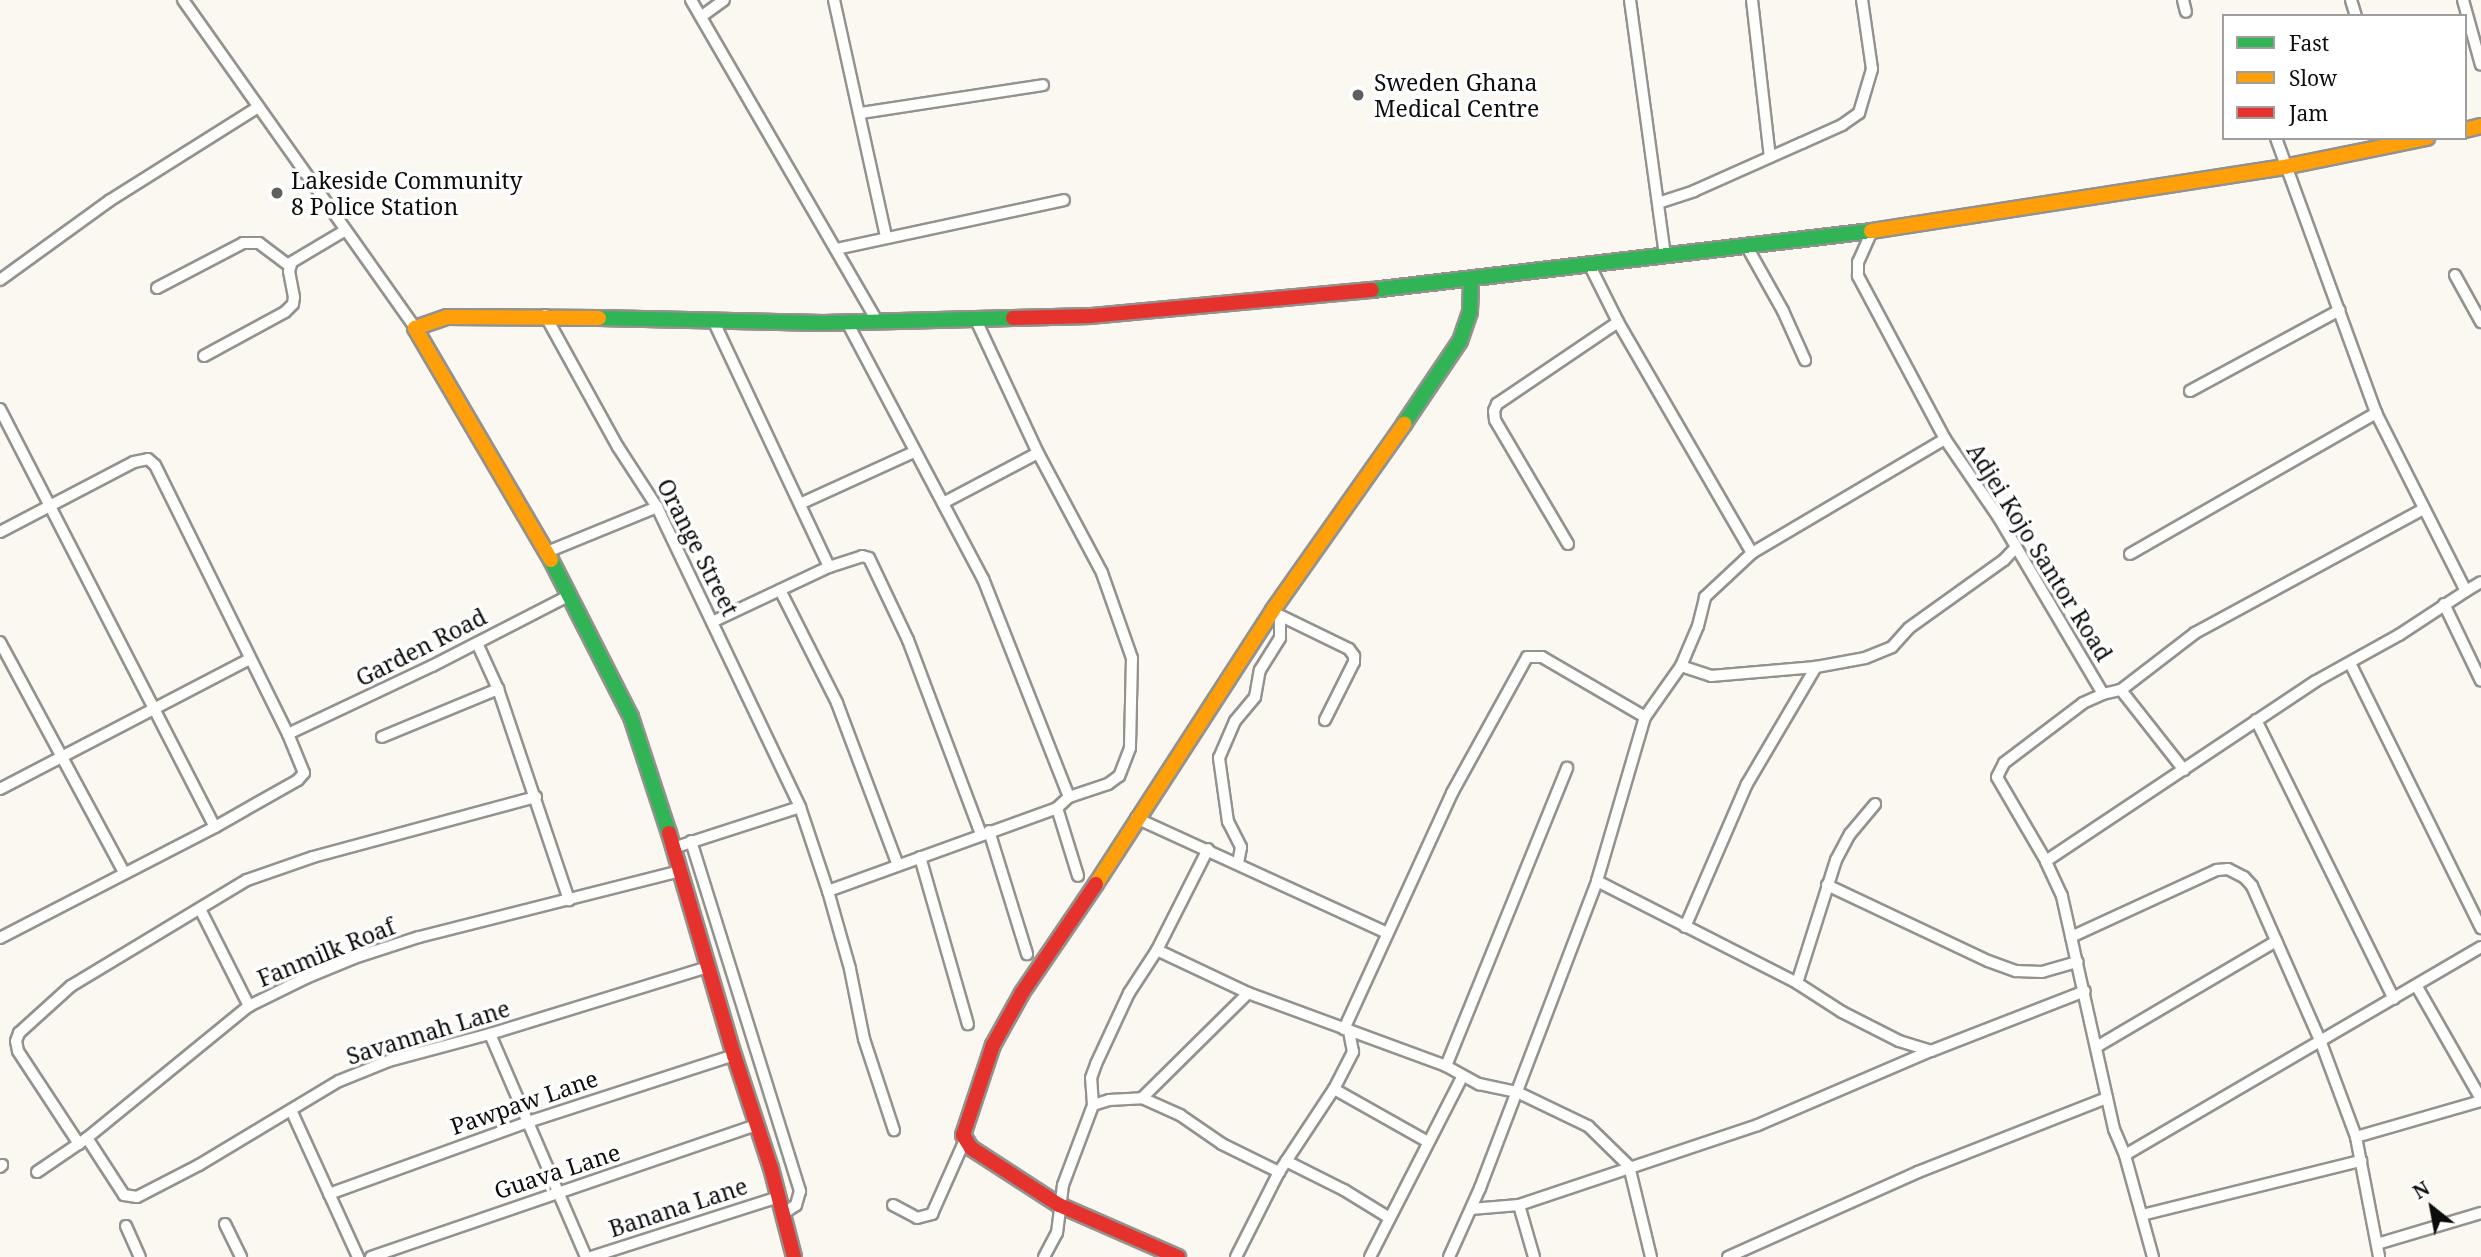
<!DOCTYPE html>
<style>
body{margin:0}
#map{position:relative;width:2481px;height:1257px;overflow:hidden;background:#faf8f0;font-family:"Noto Serif",serif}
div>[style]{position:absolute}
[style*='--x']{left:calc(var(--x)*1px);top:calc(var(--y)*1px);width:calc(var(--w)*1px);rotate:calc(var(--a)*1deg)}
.roads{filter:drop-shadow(2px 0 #93928f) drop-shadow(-2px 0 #93928f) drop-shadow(0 2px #93928f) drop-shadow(0 -2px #93928f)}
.street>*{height:10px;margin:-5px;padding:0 5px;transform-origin:5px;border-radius:5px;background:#fefefd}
.fast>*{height:14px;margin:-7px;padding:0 7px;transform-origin:7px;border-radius:7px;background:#30b455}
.slow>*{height:14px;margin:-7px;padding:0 7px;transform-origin:7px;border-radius:7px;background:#ff9f0a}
.jam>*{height:14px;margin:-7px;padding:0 7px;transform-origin:7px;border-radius:7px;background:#e5322d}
.dots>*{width:19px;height:19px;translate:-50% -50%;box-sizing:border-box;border:4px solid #fff;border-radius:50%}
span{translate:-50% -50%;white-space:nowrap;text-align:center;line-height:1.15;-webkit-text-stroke:7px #fff;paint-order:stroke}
.poi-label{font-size:23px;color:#0c0c0c}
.left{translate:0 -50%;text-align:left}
.street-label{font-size:23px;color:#0c0c0c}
.legend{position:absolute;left:2222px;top:14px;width:245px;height:126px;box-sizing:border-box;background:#fff;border:2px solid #9e9e9e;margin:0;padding:9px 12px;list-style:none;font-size:21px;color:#0c0c0c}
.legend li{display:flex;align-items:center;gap:14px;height:35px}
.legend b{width:35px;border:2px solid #9e9e9e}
.north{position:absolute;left:2397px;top:1173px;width:70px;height:70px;-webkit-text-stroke:5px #fff;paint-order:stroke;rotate:329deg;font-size:19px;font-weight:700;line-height:28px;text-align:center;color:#0c0c0c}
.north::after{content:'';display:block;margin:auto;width:24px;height:32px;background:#0c0c0c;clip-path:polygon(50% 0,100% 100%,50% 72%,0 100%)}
</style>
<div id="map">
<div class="roads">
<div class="street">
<i style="--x:183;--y:0;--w:402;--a:54.7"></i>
<i style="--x:691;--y:0;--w:371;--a:59.9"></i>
<i style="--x:834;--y:0;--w:243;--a:77.6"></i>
<i style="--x:1630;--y:0;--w:257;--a:82.2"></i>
<i style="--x:1752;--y:0;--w:158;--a:83.5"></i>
<i style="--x:2183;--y:0;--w:12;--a:76"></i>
<i style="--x:2351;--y:0;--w:17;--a:73"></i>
<i style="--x:2463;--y:0;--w:67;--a:74.5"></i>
<i style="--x:702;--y:16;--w:27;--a:-36"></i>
<i style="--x:861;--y:113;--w:184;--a:-8.7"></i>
<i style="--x:2276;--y:138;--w:293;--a:70"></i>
<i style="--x:2376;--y:413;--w:199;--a:63.2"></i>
<i style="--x:2466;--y:591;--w:17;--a:-31"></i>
<i style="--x:1658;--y:203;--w:38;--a:-18"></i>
<i style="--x:1694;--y:191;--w:118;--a:-24"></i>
<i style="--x:1802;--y:143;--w:44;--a:-24.2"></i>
<i style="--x:1842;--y:125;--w:21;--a:-35"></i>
<i style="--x:1859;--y:113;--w:46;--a:-73.5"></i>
<i style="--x:1872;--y:69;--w:70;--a:-98.2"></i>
<i style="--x:1872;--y:231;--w:34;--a:114"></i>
<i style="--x:1858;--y:262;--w:14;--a:90"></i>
<i style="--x:1858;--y:276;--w:185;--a:61.9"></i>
<i style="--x:1945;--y:439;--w:96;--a:55.6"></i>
<i style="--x:1999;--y:518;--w:204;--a:59.4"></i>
<i style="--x:1746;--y:245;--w:76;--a:60.7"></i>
<i style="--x:1783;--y:311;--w:54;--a:65.8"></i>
<i style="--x:836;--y:249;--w:233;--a:-12.1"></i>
<i style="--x:1590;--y:266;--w:63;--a:63.4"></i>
<i style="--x:1618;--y:322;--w:267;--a:59.9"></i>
<i style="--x:2455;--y:275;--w:54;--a:61"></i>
<i style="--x:0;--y:280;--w:135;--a:-35.9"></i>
<i style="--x:109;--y:201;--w:176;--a:-32.2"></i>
<i style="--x:157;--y:288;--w:97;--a:-27.6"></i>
<i style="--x:243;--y:243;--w:16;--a:0"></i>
<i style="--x:259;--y:243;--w:38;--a:37"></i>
<i style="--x:545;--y:315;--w:151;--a:61.1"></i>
<i style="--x:618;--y:447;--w:72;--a:57"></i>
<i style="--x:657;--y:507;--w:332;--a:64.5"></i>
<i style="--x:800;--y:807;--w:89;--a:71.6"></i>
<i style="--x:828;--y:891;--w:81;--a:74.2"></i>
<i style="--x:850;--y:969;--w:71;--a:78.7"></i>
<i style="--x:864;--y:1039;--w:96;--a:71.8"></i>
<i style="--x:975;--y:318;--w:149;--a:65"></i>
<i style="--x:1038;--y:453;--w:136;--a:61.9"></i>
<i style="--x:1102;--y:573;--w:90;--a:70.6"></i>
<i style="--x:1132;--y:658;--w:90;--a:91.3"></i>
<i style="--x:1130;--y:748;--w:30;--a:111"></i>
<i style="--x:1119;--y:776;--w:14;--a:144"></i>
<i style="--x:1108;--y:784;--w:41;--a:161.6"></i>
<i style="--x:713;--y:320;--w:273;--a:64.8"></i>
<i style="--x:829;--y:567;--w:35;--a:-18"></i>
<i style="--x:862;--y:556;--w:7;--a:16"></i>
<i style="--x:869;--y:558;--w:91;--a:64.6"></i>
<i style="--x:908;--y:640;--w:207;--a:69.4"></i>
<i style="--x:204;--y:356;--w:92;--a:-28.5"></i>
<i style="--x:285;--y:312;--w:11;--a:-45"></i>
<i style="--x:293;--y:304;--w:7;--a:-82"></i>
<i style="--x:294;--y:297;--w:26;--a:-101"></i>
<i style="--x:289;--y:271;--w:9;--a:-72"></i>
<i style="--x:292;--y:262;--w:61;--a:-30.8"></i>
<i style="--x:2190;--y:391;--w:170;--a:-28.4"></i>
<i style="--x:0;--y:409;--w:470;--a:62.8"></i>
<i style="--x:802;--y:503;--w:123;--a:-24.5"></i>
<i style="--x:943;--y:503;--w:107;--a:-27.8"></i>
<i style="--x:0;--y:532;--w:151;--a:-27.6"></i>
<i style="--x:134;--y:462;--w:14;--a:-12"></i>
<i style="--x:148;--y:459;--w:9;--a:41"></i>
<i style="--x:155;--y:465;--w:300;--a:63.7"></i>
<i style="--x:288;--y:734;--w:42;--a:67.7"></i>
<i style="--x:304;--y:773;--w:9;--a:131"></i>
<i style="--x:298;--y:780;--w:95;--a:150.5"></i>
<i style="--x:215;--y:827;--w:242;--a:152.7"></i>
<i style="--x:1568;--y:544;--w:144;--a:-120.5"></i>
<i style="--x:1495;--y:420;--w:9;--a:-96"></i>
<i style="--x:1494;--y:411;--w:8;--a:-67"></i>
<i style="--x:1497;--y:404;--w:146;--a:-34.1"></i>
<i style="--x:547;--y:552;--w:119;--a:-22.2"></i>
<i style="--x:2130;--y:554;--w:284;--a:-29.8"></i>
<i style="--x:780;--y:590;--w:127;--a:63.2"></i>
<i style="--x:837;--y:703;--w:173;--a:69.4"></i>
<i style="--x:2444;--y:604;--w:85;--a:64.3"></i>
<i style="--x:1277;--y:614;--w:80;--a:25.9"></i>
<i style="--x:1349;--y:649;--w:9;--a:54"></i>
<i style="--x:1354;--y:656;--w:6;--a:90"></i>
<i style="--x:1354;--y:662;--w:65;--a:116.6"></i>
<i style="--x:712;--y:622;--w:129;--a:-25.2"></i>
<i style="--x:0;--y:642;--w:261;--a:61.7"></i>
<i style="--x:477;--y:643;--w:51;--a:65.5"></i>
<i style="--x:498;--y:689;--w:223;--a:71.4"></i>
<i style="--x:2350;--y:663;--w:296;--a:63.7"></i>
<i style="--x:1681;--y:666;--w:32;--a:18"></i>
<i style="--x:1711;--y:676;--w:105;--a:-4.9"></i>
<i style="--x:1816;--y:667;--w:50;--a:-10.4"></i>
<i style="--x:1865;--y:658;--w:29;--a:-22"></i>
<i style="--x:1892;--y:647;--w:25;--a:-48"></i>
<i style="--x:1909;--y:628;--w:117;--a:-35.6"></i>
<i style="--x:2004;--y:560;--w:18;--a:-47"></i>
<i style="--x:2121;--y:690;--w:102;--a:51.8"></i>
<i style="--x:2256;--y:720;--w:311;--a:63.7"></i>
<i style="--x:288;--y:734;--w:159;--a:-25.3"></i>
<i style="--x:432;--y:666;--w:155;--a:-27.2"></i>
<i style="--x:382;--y:737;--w:126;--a:-22.5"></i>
<i style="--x:0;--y:789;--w:282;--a:-27.5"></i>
<i style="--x:1057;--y:808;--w:71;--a:72.8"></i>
<i style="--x:1136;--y:818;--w:276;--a:24.6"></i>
<i style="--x:989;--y:831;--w:129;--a:72.8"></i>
<i style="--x:691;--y:841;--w:367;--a:72.7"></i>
<i style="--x:800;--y:1191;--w:15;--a:106"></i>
<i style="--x:796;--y:1205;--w:14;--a:146"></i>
<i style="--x:673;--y:848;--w:133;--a:-17.9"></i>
<i style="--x:920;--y:857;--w:174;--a:74"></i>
<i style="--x:2046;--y:861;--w:324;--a:-33.7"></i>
<i style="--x:2316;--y:681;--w:95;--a:-29"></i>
<i style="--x:2399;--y:635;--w:80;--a:-33.3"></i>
<i style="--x:1238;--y:863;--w:16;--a:-79"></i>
<i style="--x:1241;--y:847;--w:28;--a:-117"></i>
<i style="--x:1228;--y:822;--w:65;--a:-98"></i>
<i style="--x:1219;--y:758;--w:40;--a:-66.6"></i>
<i style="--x:1235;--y:721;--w:31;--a:-50"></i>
<i style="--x:1255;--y:697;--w:27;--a:-80"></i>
<i style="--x:1260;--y:670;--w:38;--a:-58"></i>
<i style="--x:1280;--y:638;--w:20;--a:-90"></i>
<i style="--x:1597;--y:881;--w:225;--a:27"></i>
<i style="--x:1797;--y:983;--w:54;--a:32.8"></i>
<i style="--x:1842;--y:1012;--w:64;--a:27"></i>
<i style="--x:1899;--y:1041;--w:34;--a:17"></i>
<i style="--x:1827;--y:885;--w:178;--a:25.3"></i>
<i style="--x:1988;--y:961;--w:30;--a:20"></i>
<i style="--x:2016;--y:971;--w:26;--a:2"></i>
<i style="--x:2042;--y:972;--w:37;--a:-16"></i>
<i style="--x:828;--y:891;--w:244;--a:-19.9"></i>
<i style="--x:1057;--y:808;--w:16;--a:-43"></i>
<i style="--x:1069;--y:797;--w:234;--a:-111.5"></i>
<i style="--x:983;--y:579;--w:291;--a:-117.9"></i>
<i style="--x:200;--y:909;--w:109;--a:63.2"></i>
<i style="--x:1685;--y:927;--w:156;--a:-66.6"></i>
<i style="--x:1747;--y:784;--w:136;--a:-59.5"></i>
<i style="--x:2071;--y:937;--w:161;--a:-24.7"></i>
<i style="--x:2217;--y:870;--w:11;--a:-5"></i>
<i style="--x:2228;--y:869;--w:18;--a:27"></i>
<i style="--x:2244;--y:877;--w:12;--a:48"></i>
<i style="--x:2252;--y:886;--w:168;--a:66.2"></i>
<i style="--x:2320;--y:1040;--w:103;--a:69.6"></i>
<i style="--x:2356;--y:1137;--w:122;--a:79.1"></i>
<i style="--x:1157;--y:950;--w:101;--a:25.3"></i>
<i style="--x:1248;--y:993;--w:211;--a:20.2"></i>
<i style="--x:1446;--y:1066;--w:38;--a:29"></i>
<i style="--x:1479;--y:1084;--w:39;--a:12"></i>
<i style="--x:1517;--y:1092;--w:79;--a:25.6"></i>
<i style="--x:1588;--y:1126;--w:57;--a:44.3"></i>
<i style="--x:1629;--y:1166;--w:94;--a:76.4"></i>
<i style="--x:1797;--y:983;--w:129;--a:-72.4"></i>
<i style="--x:1836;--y:860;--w:30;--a:-62"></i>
<i style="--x:1850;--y:834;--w:39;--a:-50"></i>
<i style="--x:2416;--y:985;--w:131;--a:60.3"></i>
<i style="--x:1344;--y:1029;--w:260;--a:-65.4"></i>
<i style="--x:1452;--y:793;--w:155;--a:-61.1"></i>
<i style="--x:1527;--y:657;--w:15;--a:0"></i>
<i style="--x:1542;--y:657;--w:119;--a:30.2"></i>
<i style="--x:490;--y:1034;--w:243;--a:66.7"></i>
<i style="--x:2098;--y:1046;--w:207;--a:-30.5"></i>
<i style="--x:1446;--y:1066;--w:322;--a:-67.9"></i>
<i style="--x:1334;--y:1089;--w:108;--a:29.4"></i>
<i style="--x:1142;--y:1098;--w:149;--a:-44.7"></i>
<i style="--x:1093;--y:1105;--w:17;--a:-17"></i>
<i style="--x:1109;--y:1100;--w:33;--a:-3"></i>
<i style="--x:1142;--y:1098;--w:42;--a:24.1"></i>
<i style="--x:1180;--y:1115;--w:51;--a:34.6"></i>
<i style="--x:1222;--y:1144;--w:64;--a:26.2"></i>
<i style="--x:291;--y:1110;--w:162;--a:65.5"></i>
<i style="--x:2356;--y:1137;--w:130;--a:-16.1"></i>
<i style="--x:87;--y:1138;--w:68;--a:57"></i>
<i style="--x:124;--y:1195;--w:13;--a:9"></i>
<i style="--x:137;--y:1197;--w:70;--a:-27.3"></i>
<i style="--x:199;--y:1165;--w:163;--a:-31"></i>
<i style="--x:339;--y:1081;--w:54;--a:-21.8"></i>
<i style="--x:389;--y:1061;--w:105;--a:-15"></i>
<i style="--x:490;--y:1034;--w:228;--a:-17.1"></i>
<i style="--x:79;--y:1144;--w:111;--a:-123.3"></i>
<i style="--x:18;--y:1051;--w:10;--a:-101"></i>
<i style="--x:16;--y:1041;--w:9;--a:-69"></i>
<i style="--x:19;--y:1033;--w:70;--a:-42.1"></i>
<i style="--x:71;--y:986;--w:205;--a:-31.1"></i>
<i style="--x:247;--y:880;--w:70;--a:-19.2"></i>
<i style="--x:313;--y:857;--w:231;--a:-15.1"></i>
<i style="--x:2125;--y:1155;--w:412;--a:-30.3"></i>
<i style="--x:1286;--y:1161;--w:65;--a:26.6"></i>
<i style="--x:1344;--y:1190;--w:52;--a:31.5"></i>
<i style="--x:0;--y:1167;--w:3;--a:-45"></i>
<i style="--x:37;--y:1172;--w:60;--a:-34.2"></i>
<i style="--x:87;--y:1138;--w:209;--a:-39.2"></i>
<i style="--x:249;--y:1006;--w:64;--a:-26.2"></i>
<i style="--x:306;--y:978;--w:52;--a:-22.6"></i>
<i style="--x:354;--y:958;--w:68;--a:-17.9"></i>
<i style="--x:419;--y:937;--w:268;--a:-14.2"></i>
<i style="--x:329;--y:1194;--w:212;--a:-19.9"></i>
<i style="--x:528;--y:1122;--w:217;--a:-18"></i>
<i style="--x:893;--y:1205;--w:27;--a:28"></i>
<i style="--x:917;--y:1218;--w:16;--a:-15"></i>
<i style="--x:932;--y:1214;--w:79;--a:-66"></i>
<i style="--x:1519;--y:1205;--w:54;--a:73.9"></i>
<i style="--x:1471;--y:1209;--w:48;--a:-4.8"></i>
<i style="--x:1519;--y:1205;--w:252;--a:-18.5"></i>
<i style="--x:1758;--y:1125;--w:188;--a:-23.2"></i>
<i style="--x:1931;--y:1051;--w:165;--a:-21.3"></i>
<i style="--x:2142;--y:1215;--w:226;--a:-13.9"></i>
<i style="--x:225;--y:1224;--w:37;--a:64"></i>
<i style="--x:126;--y:1226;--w:34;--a:66"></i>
<i style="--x:2377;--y:1244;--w:109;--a:-16.6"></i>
<i style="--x:371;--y:1257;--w:408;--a:-18.9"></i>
<i style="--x:591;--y:1257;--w:197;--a:-17.7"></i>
<i style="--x:1044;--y:1257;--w:27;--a:-62"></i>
<i style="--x:1057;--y:1233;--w:48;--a:-82.9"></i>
<i style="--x:1063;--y:1185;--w:85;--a:-69.4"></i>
<i style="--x:1093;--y:1105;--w:27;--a:-94"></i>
<i style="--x:1091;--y:1078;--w:15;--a:-70"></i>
<i style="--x:1096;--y:1064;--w:78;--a:-65.1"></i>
<i style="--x:1129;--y:993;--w:51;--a:-56.9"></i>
<i style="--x:1157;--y:950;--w:113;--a:-63.2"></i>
<i style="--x:1236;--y:1257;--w:95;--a:-63.2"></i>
<i style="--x:1279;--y:1172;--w:100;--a:-56.5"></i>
<i style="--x:1334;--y:1089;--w:42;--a:-62.8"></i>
<i style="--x:1353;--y:1052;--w:21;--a:-101"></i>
<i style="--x:1370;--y:1257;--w:202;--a:-62.9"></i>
<i style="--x:1449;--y:1257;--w:76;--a:-65.8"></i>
<i style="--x:1480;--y:1188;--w:329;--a:-69.1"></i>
<i style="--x:1597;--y:881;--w:171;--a:-73.7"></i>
<i style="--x:1645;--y:717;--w:62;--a:-54.8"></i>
<i style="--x:1681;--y:666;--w:43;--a:-67"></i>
<i style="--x:1698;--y:626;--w:30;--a:-76"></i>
<i style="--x:1705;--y:597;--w:64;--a:-43.1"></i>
<i style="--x:1752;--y:553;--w:224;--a:-30.6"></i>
<i style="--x:1728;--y:1257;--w:208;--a:-24.1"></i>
<i style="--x:1918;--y:1172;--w:203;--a:-21.4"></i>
<i style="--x:2153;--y:1257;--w:106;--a:-105.4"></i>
<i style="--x:2125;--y:1155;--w:28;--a:-113"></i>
<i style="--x:2114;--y:1129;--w:239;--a:-102.6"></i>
<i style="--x:2062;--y:896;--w:38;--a:-115"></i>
<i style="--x:2046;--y:861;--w:97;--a:-120.3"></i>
<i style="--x:1997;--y:777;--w:16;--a:-63"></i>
<i style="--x:2004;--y:763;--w:99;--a:-37.2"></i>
<i style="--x:2083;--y:703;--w:22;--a:-24"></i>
<i style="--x:2103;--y:694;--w:18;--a:-13"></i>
<i style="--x:2121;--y:690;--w:93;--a:-37.6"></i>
<i style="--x:2195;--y:633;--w:260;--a:-28.5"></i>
</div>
<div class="fast">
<i style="--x:1372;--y:290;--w:502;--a:-6.74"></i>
<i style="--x:599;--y:318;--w:224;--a:1.3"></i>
<i style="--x:823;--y:323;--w:190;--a:-1.5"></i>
<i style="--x:1404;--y:424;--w:100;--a:-56"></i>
<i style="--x:1460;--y:341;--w:31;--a:-71"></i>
<i style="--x:1470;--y:312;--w:33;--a:-88"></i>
<i style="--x:551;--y:560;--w:176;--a:63"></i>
<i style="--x:631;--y:717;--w:122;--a:71.9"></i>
</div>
<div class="slow">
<i style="--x:2465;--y:130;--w:16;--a:-14"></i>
<i style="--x:1871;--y:231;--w:418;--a:-8.8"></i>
<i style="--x:2284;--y:167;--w:146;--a:-11.5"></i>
<i style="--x:551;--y:560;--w:269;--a:-120.4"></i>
<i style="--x:415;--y:328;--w:34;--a:-19"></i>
<i style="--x:447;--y:317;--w:152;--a:0.4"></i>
<i style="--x:1096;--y:884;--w:326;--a:-57.1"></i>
<i style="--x:1273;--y:610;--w:228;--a:-54.8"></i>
</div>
<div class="jam">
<i style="--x:1013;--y:318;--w:78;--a:-1.5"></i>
<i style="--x:1091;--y:316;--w:282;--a:-5.3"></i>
<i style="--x:669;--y:833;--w:231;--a:73.7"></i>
<i style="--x:734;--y:1055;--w:119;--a:71.9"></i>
<i style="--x:771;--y:1168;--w:92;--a:75.5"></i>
<i style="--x:1096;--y:884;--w:132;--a:124.2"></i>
<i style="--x:1022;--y:993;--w:60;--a:119.1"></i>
<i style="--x:993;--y:1045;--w:95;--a:108.4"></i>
<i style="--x:963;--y:1135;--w:15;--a:58"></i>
<i style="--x:971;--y:1148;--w:105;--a:32.9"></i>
<i style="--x:1059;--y:1205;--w:130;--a:23.6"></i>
</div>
</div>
<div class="dots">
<i style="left:1358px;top:95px;background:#5f5f5c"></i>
<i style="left:277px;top:193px;background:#5f5f5c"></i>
</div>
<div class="poi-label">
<span class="left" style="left:1374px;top:95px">Sweden Ghana<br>Medical Centre</span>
<span class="left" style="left:291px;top:193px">Lakeside Community<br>8 Police Station</span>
</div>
<div class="street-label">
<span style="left:698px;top:547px;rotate:63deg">Orange Street</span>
<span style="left:2040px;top:552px;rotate:58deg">Adjei Kojo Santor Road</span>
<span style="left:421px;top:647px;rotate:-27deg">Garden Road</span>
<span style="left:326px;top:952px;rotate:-22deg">Fanmilk Roaf</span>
<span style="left:428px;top:1032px;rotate:-17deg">Savannah Lane</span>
<span style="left:524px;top:1102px;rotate:-19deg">Pawpaw Lane</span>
<span style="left:557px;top:1171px;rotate:-18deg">Guava Lane</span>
<span style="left:678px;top:1207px;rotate:-18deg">Banana Lane</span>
</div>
<ul class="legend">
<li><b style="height:9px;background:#30b455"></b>Fast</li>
<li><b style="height:9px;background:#ff9f0a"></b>Slow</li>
<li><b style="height:9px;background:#e5322d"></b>Jam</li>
</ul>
<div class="north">N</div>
</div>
